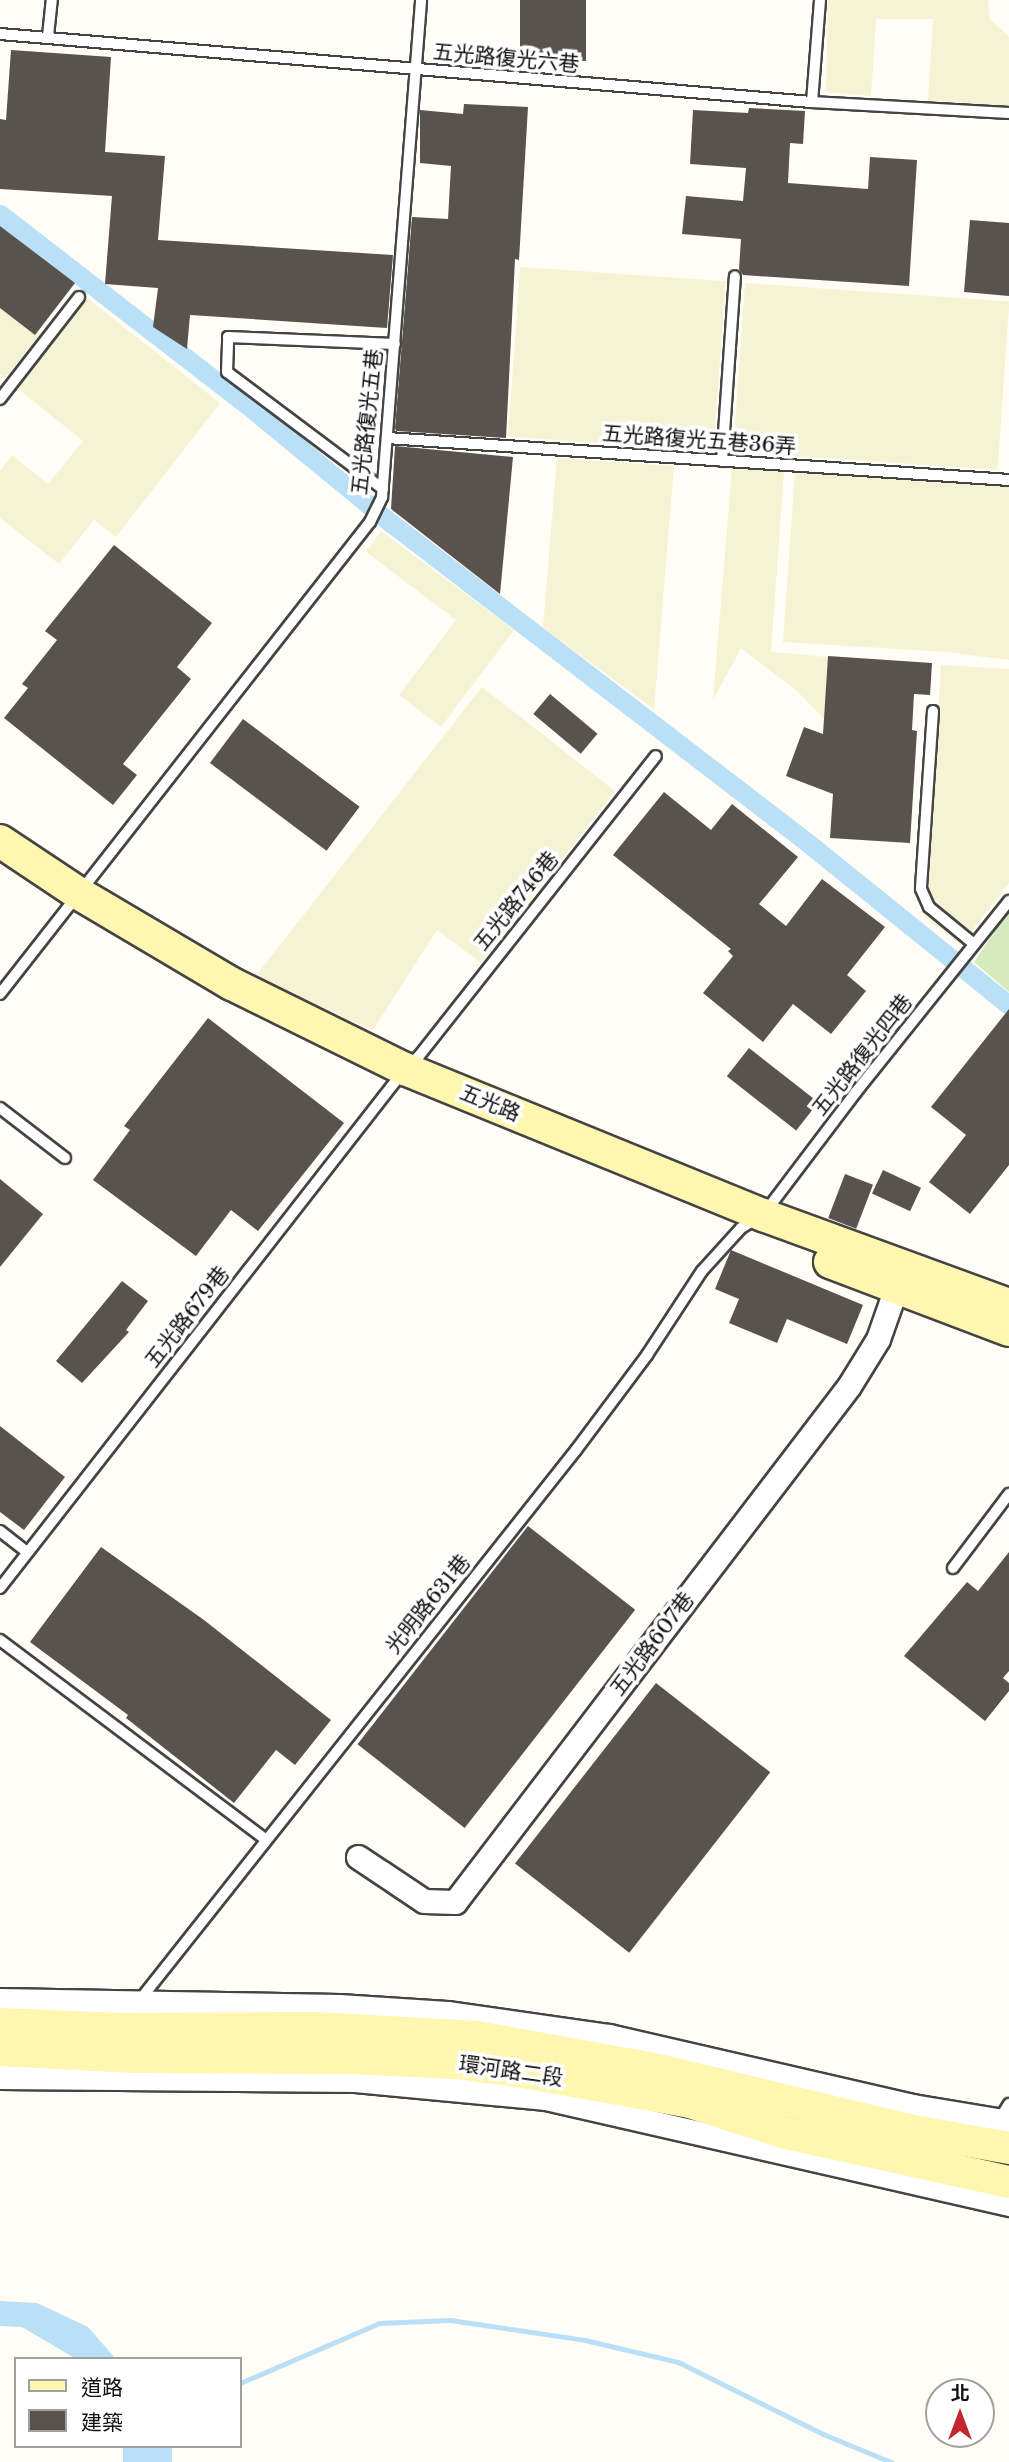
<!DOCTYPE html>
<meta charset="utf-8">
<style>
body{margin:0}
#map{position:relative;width:1009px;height:2462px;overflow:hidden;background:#fffdf5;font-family:"Libre Baskerville","Noto Sans TC",serif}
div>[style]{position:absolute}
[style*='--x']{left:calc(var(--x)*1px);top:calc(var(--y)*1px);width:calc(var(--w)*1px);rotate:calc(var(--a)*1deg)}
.farmland>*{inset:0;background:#f6f3d4;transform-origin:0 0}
.green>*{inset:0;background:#d5ebbd}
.water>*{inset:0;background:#b9e0f7;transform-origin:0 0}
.stream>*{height:5px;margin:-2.5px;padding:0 2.5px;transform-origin:2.5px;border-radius:2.5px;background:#b9e0f7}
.canal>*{height:19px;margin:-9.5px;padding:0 9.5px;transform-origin:9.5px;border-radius:9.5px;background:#b9e0f7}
.building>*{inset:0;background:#5a524d;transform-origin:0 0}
.roads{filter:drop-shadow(2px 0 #444) drop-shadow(-2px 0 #444) drop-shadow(0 2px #444) drop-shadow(0 -2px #444)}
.lane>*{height:10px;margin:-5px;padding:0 5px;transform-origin:5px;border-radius:5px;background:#fff}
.street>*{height:23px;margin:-11.5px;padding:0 11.5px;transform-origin:11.5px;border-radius:11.5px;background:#fff}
.secondary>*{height:32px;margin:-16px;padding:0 16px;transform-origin:16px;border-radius:16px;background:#fff6b0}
span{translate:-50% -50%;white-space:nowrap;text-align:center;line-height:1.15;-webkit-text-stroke:7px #fff;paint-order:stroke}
.street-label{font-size:21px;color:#111}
.legend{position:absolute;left:14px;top:2357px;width:228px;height:91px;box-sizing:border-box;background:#fff;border:2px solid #a0a0a0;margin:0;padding:9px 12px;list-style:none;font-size:21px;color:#111}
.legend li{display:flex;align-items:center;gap:14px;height:35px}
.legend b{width:35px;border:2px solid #a0a0a0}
.north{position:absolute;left:925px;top:2378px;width:70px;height:70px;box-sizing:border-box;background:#fff;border:2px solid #a0a0a0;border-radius:50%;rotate:0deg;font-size:19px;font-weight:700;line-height:28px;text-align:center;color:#111}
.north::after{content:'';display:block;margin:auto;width:24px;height:32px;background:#c4262e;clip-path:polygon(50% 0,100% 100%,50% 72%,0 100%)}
</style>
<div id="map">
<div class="farmland">
<i style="clip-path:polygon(828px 0,988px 0,990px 19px,1009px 37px,1009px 106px,928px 100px,933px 19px,876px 19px,871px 96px,826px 92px)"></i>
<i style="left:520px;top:267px;width:206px;height:170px;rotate:4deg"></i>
<i style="left:745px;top:283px;width:265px;height:169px;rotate:4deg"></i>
<i style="clip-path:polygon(87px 298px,220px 403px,116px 537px,94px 520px,59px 564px,0 518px,0 471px,12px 455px,48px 484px,83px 441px,17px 388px)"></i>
<i style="clip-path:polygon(0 302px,40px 334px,5px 378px,0 374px)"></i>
<i style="clip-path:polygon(557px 458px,674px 466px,654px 709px,543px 628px)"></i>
<i style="clip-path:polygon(732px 468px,784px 471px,771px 652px,828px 657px,824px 719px,798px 692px,741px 648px,713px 700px)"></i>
<i style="clip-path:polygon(795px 472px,1009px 487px,1009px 660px,946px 652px,783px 642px)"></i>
<i style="clip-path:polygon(381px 531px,514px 630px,441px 727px,399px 695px,456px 620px,366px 552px)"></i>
<i style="clip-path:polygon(941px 665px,1009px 669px,1009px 883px,961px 945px,925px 917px)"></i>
<i style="clip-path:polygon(482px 687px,615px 791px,481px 963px,437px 930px,373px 1030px,255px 977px)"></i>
</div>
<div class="green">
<i style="clip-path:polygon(1009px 910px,1009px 992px,974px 962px)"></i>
</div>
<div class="water">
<i style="clip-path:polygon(0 2301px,37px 2303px,88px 2327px,116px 2359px,76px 2359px,22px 2327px,0 2326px)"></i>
<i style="left:123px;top:2446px;width:49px;height:16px"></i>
</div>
<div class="stream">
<i style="--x:240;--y:2383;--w:151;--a:-23.3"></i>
<i style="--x:379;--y:2323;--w:71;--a:-2.4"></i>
<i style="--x:450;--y:2320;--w:136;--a:8.4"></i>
<i style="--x:585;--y:2340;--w:96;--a:13.3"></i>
<i style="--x:678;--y:2362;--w:162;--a:26.4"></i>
<i style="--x:823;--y:2434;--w:74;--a:22.4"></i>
</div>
<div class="canal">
<i style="--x:0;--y:214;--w:311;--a:37.7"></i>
<i style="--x:246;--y:404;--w:188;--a:39.4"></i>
<i style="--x:391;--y:523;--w:526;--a:37.5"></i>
<i style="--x:808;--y:843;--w:258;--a:38.9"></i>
</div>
<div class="building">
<i style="left:520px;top:0;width:66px;height:61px"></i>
<i style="clip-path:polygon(11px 50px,111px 57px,105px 152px,165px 156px,158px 240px,393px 255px,387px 328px,190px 315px,187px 349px,153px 327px,158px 288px,105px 284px,112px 196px,0 189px,0 119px,6px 120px)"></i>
<i style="clip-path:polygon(464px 104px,528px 107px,519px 260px,515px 259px,506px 438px,396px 431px,395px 428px,412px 217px,448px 219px,451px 166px,420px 163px,420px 110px,463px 114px)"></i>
<i style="clip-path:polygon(749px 108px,805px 111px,803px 144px,790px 143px,788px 183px,868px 189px,870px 157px,917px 160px,909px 286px,743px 275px,739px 269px,741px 239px,682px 234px,686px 196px,743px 201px,746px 168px,690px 164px,693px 110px,748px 113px)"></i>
<i style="clip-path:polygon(970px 220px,1009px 223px,1009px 296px,964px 292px)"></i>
<i style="clip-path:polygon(0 226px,75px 283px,35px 335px,0 308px)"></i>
<i style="clip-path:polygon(395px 446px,513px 457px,500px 594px,391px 509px)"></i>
<i style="clip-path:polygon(114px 545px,212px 623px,177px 667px,191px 679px,123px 764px,137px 775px,113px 805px,4px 718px,28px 688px,22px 684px,57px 640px,45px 631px)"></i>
<i style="clip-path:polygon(828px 656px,932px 663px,930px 695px,914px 694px,912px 730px,917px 731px,910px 843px,830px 838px,833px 794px,786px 776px,804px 727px,823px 734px)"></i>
<i style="left:550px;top:694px;width:62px;height:26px;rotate:40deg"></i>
<i style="left:243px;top:719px;width:146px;height:55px;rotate:37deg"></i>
<i style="clip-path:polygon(664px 792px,711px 830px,732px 804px,798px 857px,759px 904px,786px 926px,822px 879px,885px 927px,847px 975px,866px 991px,831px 1034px,793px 1004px,763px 1042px,703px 993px,733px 956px,728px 951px,731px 949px,613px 855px)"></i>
<i style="clip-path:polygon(1009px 1009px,1009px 1165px,970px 1214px,929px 1182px,966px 1135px,931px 1107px)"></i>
<i style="clip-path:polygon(208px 1018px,344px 1123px,258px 1231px,231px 1210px,196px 1256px,93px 1180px,130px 1130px,124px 1126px)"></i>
<i style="left:749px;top:1048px;width:88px;height:36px;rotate:38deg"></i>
<i style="left:883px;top:1170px;width:42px;height:26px;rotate:25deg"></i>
<i style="left:845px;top:1174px;width:30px;height:47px;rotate:21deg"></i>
<i style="clip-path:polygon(0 1179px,43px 1214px,0 1267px)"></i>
<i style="clip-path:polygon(731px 1250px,863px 1305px,847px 1344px,787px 1319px,777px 1343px,729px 1323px,739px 1299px,715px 1289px)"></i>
<i style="clip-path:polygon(122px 1281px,148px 1301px,126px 1330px,129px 1332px,82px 1383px,56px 1361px)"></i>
<i style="clip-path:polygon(0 1426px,65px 1477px,24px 1530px,0 1512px)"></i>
<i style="left:528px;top:1526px;width:136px;height:277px;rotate:38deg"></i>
<i style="clip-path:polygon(101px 1547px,204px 1620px,331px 1720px,295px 1765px,276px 1750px,234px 1803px,126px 1718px,128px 1715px,30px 1642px)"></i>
<i style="clip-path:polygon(1009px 1552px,1009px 1671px,1003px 1678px,1009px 1683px,1009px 1691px,985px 1721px,904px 1656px,967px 1582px,978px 1591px)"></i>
<i style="left:656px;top:1683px;width:145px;height:229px;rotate:38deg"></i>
</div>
<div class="roads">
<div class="lane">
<i style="--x:0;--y:34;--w:815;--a:4.79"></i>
<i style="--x:812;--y:102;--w:197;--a:3.2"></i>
<i style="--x:48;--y:36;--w:36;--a:-84"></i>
<i style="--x:812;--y:102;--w:102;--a:-85.5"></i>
<i style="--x:0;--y:399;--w:129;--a:-52.2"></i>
<i style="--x:387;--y:438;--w:623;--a:3.86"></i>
<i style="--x:722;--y:461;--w:185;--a:-86"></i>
<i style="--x:383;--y:489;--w:195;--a:-143.1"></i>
<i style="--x:227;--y:372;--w:35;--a:-88"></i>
<i style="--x:228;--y:337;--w:167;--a:2.4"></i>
<i style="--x:933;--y:711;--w:178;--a:93.9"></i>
<i style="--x:921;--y:889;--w:20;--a:66"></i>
<i style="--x:929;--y:907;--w:58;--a:39.4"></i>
<i style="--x:0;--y:994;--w:600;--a:-51.91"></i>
<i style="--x:370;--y:522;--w:28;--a:-64"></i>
<i style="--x:382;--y:497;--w:499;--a:-85.5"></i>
<i style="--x:0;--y:1108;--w:82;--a:37.6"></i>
<i style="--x:0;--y:1531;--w:34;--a:38"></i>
<i style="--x:953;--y:1568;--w:93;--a:-52.9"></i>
<i style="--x:0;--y:1588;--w:658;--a:-52.03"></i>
<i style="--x:405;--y:1069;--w:19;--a:-43"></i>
<i style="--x:419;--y:1056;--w:382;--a:-51.7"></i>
<i style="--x:0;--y:1640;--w:331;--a:36.9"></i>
<i style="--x:139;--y:2001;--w:703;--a:-51.58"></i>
<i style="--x:576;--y:1450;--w:119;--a:-53.2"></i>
<i style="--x:647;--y:1355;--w:100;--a:-56.8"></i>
<i style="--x:702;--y:1271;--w:58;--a:-47.8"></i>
<i style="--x:741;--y:1228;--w:26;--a:-31"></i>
<i style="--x:763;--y:1215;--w:154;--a:-52.9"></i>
<i style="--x:856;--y:1092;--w:245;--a:-51.3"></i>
<i style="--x:999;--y:2120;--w:19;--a:-58"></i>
</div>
<div class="street">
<i style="--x:358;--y:1857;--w:79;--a:33.7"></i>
<i style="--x:424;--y:1901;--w:31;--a:2"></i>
<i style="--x:455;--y:1902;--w:649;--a:-52.64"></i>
<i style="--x:849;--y:1386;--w:55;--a:-58.3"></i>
<i style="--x:878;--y:1339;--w:54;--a:-70.6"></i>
<i style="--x:0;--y:2000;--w:339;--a:1"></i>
<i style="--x:339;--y:2006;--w:108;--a:3.7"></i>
<i style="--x:447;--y:2013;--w:164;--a:8.1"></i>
<i style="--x:609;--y:2036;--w:311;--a:13"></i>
<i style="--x:912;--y:2106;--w:98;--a:9.4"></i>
<i style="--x:0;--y:2077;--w:355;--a:0.5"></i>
<i style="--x:355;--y:2080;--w:192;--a:5.4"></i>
<i style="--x:546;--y:2098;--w:475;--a:12.9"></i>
</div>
<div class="secondary">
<i style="--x:0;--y:841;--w:94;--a:33.7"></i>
<i style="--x:78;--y:893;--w:179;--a:30.6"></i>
<i style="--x:232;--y:984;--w:193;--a:26.2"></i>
<i style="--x:405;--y:1069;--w:387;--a:22.2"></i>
<i style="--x:763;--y:1215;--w:262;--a:20.1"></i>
<i style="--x:830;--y:1262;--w:191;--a:20.8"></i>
<i style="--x:0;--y:2024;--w:121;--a:2.4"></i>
<i style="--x:121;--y:2029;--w:194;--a:-0.3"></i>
<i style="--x:315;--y:2028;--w:163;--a:3.2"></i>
<i style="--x:478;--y:2037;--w:184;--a:10.3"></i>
<i style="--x:659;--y:2070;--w:256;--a:13.5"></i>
<i style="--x:908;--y:2130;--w:103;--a:10.1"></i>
<i style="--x:0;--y:2050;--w:133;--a:3"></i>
<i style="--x:133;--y:2057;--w:217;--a:0.3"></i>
<i style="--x:350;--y:2058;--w:105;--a:2.7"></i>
<i style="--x:455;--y:2063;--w:64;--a:7.2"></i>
<i style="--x:518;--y:2071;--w:175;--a:10.2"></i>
<i style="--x:690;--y:2102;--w:97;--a:18.1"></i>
<i style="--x:782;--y:2132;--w:232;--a:12.4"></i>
</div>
</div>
<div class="street-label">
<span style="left:506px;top:58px;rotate:5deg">五光路復光六巷</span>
<span style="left:367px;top:422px;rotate:-84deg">五光路復光五巷</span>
<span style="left:699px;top:440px;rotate:4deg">五光路復光五巷36弄</span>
<span style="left:516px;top:901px;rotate:-51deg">五光路746巷</span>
<span style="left:862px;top:1055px;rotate:-52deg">五光路復光四巷</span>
<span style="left:490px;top:1103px;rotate:22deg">五光路</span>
<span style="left:187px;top:1317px;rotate:-52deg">五光路679巷</span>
<span style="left:428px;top:1604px;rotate:-51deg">光明路631巷</span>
<span style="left:652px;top:1644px;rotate:-53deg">五光路607巷</span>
<span style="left:511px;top:2071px;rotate:8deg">環河路二段</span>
</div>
<ul class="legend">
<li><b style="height:9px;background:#fff6b0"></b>道路</li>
<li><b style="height:19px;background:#5a524d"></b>建築</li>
</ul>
<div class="north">北</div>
</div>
